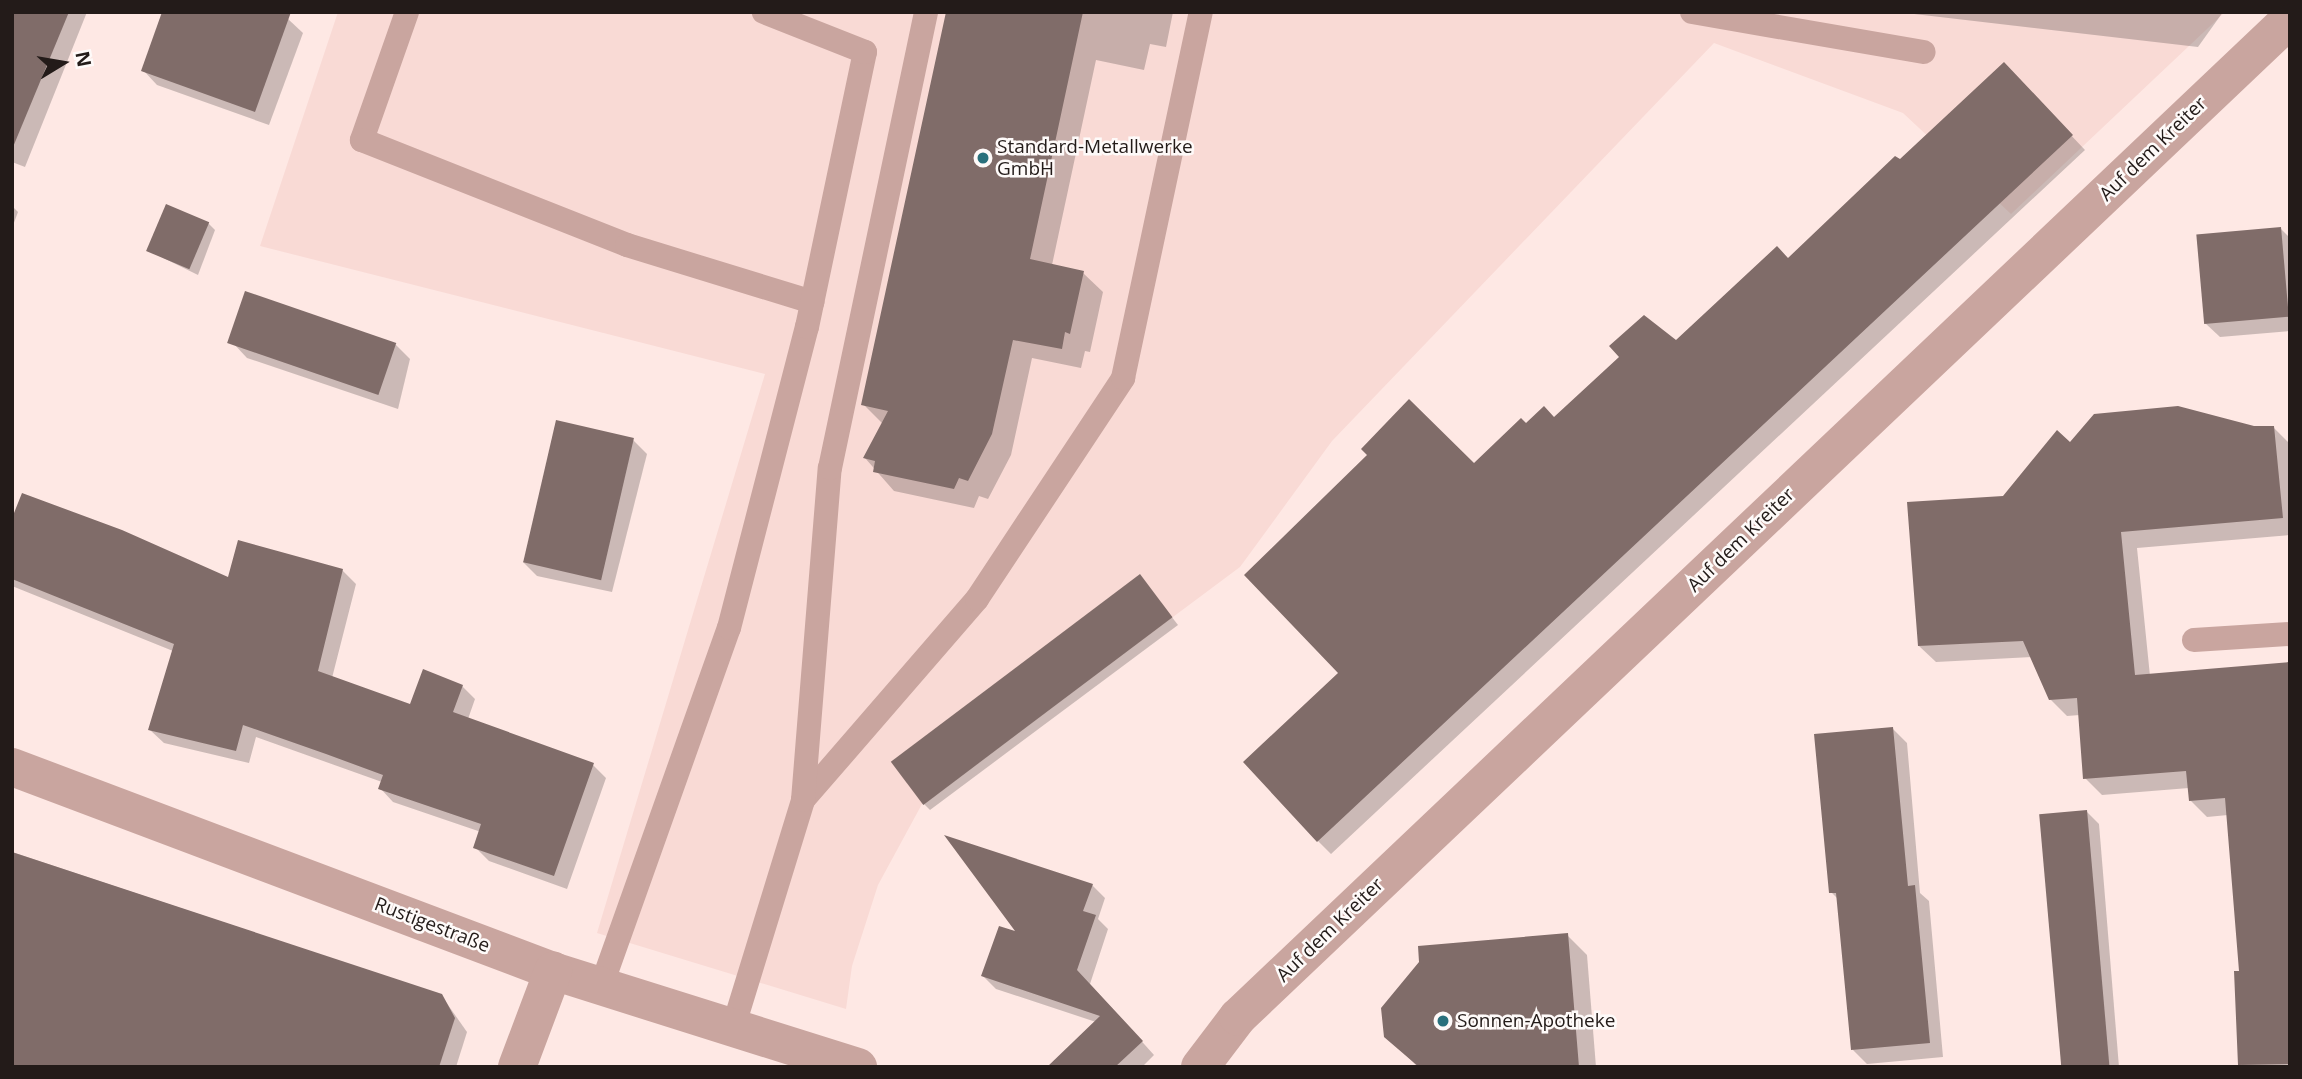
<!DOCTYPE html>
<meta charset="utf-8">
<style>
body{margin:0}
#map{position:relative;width:2302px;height:1079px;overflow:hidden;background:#fee8e4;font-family:"Open Sans",sans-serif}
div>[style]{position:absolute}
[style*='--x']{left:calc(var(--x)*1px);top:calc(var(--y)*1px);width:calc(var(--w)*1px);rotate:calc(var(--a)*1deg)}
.built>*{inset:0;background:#f9dad5}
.shadow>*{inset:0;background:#0003}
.building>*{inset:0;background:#806c69;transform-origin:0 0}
.service>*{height:24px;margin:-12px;padding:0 12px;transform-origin:12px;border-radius:12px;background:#c9a59f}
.minor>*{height:38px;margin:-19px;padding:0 19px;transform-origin:19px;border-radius:19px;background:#c9a59f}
.dots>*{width:19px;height:19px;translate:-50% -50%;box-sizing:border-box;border:4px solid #fefaf9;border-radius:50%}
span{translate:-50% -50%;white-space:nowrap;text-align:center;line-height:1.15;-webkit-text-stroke:5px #fefaf9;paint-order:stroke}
.poi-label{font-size:19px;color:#231b19}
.left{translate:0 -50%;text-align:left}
.street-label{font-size:19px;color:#231b19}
.frame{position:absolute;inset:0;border:14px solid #231b19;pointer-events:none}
.north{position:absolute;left:28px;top:28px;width:70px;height:70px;-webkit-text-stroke:5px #fefaf9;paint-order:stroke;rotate:79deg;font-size:19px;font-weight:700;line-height:28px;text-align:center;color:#231b19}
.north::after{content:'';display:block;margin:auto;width:24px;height:32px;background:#231b19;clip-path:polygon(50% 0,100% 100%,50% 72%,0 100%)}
</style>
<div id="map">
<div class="built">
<i style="clip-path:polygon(338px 12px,2225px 12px,2011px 214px,1903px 113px,1714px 43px,1332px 441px,1240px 567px,922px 804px,878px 885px,852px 966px,846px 1009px,597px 933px,765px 374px,260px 246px)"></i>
</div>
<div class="shadow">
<i style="clip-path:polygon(12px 12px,87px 12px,25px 167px,12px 162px)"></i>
<i style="clip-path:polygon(948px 12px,1173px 12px,1166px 47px,1150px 44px,1144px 70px,1096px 60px,1052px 265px,1083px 273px,1103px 292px,1090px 352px,1085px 351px,1081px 368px,1032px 358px,1011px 455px,988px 499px,979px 496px,974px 508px,894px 491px,865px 458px,883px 424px,863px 404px)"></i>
<i style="clip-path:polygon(1897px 12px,2223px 12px,2198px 47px)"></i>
<i style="clip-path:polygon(288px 19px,303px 33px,269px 125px,157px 85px,143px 70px)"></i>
<i style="clip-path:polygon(2017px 78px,2085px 150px,1331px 854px,1318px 841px,1341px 673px,1474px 466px,1526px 425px,1555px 419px,1622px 357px,1676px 342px,1789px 260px,1900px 161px)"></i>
<i style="clip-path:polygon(12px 206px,18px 212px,12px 228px)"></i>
<i style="clip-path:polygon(208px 223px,215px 230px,198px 275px,149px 251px)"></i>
<i style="clip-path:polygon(2281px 229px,2290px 238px,2290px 331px,2220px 337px,2205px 323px)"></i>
<i style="clip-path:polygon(233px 343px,396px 345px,410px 359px,398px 409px,247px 358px)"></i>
<i style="clip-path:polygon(2273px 427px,2290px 444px,2290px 535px,2137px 548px,2150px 676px,2290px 664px,2290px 1067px,2242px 1067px,2241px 973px,2228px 815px,2207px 817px,2190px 800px,2189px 788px,2102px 795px,2085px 778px,2080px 715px,2067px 716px,2050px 699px,2032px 657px,1936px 662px,1919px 646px,2003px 497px,2070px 444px)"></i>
<i style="clip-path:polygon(633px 440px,647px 454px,612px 592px,537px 576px,523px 562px)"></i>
<i style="clip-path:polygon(12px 523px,229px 579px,342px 570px,356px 584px,332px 678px,412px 706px,462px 686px,475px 699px,468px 719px,593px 765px,606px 778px,567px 889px,489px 861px,475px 847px,481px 832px,393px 802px,380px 788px,382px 782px,256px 737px,249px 763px,164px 743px,150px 730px,173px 651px,12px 586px)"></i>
<i style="clip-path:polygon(1140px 576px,1178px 625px,930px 810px,923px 803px)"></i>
<i style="clip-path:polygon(1893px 729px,1907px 743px,1920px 893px,1929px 901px,1943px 1057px,1867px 1064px,1853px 1050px,1839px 900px,1831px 892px)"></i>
<i style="clip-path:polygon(2087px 812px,2099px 824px,2119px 1067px,2061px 1067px)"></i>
<i style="clip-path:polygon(12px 852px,441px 995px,467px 1032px,456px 1067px,12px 1067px)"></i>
<i style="clip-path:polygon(1092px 885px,1105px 898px,1098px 919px,1108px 929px,1090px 984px,1154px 1055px,1142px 1067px,1092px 1067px,1096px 1022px,996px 989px,983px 976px,1020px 934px)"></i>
<i style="clip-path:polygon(1567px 935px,1587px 955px,1596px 1067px,1418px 1067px,1386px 1036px)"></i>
</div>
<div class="building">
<i style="clip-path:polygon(12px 12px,69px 12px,13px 147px,12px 147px)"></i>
<i style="clip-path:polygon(162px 12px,291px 12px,255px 112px,141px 71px)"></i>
<i style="clip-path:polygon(946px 12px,1083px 12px,1030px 259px,1084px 271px,1070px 334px,1065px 332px,1062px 349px,1013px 340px,992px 434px,968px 481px,959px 478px,954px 489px,873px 472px,875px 461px,863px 458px,888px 411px,861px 405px)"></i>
<i style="clip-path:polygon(2004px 62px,2073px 135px,1317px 842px,1243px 762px,1338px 673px,1244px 575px,1367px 455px,1361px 449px,1409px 399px,1474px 463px,1521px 418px,1526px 423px,1544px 406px,1554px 417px,1619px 357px,1609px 346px,1644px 315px,1676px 340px,1777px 246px,1788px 258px,1895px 156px,1900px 159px)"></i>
<i style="left:166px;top:204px;width:47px;height:51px;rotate:23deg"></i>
<i style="left:2281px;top:227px;width:90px;height:85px;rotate:85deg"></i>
<i style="left:245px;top:291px;width:160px;height:55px;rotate:19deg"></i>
<i style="clip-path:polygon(2178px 406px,2254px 426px,2274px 426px,2283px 518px,2121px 532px,2135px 675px,2290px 662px,2290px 1064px,2238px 1065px,2234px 971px,2239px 971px,2225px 798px,2189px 801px,2186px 771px,2083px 779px,2077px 698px,2049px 700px,2023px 641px,1918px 646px,1907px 502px,2003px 496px,2057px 430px,2070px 442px,2094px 414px)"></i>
<i style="left:556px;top:420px;width:80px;height:146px;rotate:13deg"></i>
<i style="clip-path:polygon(22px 493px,122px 530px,228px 577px,238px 540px,343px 569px,318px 671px,410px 704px,423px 669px,463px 685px,453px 712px,594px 763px,554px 876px,473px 848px,481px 824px,378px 789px,383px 775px,326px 754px,243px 725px,236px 751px,148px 730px,174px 644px,12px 579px,12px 518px)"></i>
<i style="left:1140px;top:574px;width:54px;height:312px;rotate:53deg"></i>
<i style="clip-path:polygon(1893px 727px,1908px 886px,1915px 885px,1930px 1043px,1851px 1050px,1836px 893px,1829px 893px,1814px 734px)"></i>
<i style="left:2087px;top:810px;width:258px;height:48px;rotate:85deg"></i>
<i style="clip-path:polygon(944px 835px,1093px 884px,1083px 911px,1096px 915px,1077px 970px,1143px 1041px,1115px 1067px,1047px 1067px,1100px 1016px,981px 976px,999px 926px,1015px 931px)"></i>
<i style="clip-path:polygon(12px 852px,442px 994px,455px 1018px,439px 1067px,12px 1067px)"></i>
<i style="clip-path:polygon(1568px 933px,1579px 1067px,1419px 1067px,1384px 1037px,1381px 1008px,1419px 962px,1418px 946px)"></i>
</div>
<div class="service">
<i style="--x:407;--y:12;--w:136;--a:109.4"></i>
<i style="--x:362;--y:140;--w:285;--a:21.6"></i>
<i style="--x:627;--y:245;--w:194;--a:17.1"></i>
<i style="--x:1692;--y:12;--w:235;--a:9.8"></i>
<i style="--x:2194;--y:640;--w:96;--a:-3.6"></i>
<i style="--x:803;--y:800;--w:266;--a:-49.1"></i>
<i style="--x:977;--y:599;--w:265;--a:-56.5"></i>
<i style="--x:1123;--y:378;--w:374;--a:-78"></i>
<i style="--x:601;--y:987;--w:381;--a:-70.4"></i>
<i style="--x:729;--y:628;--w:311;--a:-75.5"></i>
<i style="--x:807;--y:327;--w:281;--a:-78.1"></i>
<i style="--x:865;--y:52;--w:109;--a:-158.4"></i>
<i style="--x:733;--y:1028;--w:239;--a:-72.9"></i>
<i style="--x:803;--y:800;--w:333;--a:-85.4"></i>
<i style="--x:830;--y:468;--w:466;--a:-78.1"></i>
</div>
<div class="minor">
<i style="--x:12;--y:767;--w:578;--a:20.66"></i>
<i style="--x:553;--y:971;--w:320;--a:17.5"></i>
<i style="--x:517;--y:1067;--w:103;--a:-69.4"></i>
<i style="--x:1200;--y:1067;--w:63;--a:-52.8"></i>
<i style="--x:1238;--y:1017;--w:1450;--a:-43.49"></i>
</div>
<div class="dots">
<i style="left:983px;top:158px;background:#29707c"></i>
<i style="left:1443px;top:1021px;background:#29707c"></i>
</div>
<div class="poi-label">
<span class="left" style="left:997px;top:158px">Standard-Metallwerke<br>GmbH</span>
<span class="left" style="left:1457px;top:1021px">Sonnen-Apotheke</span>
</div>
<div class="street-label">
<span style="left:2153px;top:149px;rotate:-44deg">Auf dem Kreiter</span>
<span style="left:1741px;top:540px;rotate:-44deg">Auf dem Kreiter</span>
<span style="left:432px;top:925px;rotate:21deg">Rustigestraße</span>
<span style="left:1330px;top:930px;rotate:-44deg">Auf dem Kreiter</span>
</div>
<div class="frame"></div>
<div class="north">N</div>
</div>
